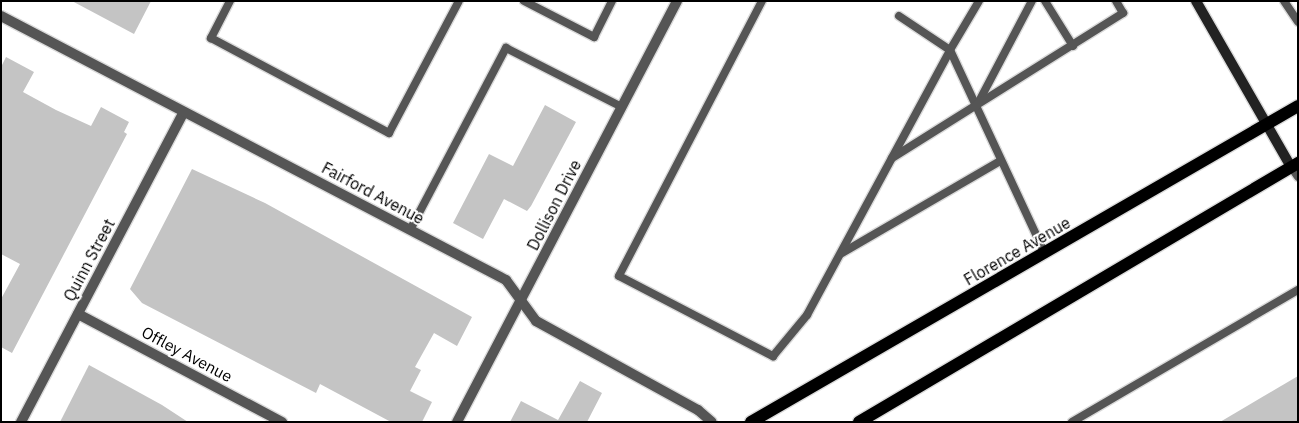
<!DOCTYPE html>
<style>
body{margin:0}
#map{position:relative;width:1299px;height:423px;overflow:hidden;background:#fff;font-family:"IBM Plex Sans",sans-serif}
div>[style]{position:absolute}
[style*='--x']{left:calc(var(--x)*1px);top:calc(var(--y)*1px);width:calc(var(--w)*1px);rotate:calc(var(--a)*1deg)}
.building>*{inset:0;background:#c4c4c4}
.roads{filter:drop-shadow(1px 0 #dbdbdb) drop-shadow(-1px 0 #dbdbdb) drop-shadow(0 1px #dbdbdb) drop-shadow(0 -1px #dbdbdb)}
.service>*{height:8px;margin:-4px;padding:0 4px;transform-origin:4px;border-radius:4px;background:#555}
.minor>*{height:10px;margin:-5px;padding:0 5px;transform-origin:5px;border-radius:5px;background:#555}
.tertiary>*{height:10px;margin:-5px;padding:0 5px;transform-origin:5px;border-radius:5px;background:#555}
.secondary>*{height:10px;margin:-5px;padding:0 5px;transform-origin:5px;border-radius:5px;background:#222}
.primary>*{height:12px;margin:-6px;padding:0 6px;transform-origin:6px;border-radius:6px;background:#000}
span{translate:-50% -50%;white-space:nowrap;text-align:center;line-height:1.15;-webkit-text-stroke:4px #fff;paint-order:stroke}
.street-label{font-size:16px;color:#000}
.frame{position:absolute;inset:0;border:2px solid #000;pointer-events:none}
</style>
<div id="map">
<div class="building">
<i style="clip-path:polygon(72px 1px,151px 1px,134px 34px)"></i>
<i style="clip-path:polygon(6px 57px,34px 72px,23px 92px,56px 110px,91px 126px,101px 107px,129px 122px,124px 132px,127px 134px,12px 353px,1px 347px,1px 299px,20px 264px,1px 254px,1px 67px)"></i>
<i style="clip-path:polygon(545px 105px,576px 122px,531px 206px,527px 211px,504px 199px,483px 239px,453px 223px,489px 154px,513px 166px)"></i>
<i style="clip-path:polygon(192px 169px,265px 203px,472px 317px,457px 346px,434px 333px,415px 367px,421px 370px,410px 391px,432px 402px,422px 422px,391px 422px,320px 384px,316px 393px,142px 303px,130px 289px)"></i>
<i style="clip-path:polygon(89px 365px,162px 405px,188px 422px,60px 422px)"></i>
<i style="clip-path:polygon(1298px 376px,1298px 422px,1220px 422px)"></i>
<i style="clip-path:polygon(580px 381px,602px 393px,587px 422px,510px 422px,521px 401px,558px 420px)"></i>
</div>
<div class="roads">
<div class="service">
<i style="--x:230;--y:1;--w:42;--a:117.2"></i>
<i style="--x:211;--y:38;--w:202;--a:28.1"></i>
<i style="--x:389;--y:133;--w:149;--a:-62.1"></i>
<i style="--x:524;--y:1;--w:79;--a:27.2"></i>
<i style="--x:594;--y:37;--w:40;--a:-63.4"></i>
<i style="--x:762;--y:1;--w:310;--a:117.5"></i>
<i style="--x:619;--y:276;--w:174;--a:27.5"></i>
<i style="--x:773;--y:356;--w:53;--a:-50.3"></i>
<i style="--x:807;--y:315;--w:301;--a:-61.6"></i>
<i style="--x:950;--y:50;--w:225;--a:65"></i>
<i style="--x:1045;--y:1;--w:53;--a:58.1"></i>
<i style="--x:1284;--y:1;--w:25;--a:56"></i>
<i style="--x:899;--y:16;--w:61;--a:33.7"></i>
<i style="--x:950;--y:50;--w:57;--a:-59.4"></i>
<i style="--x:976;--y:107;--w:120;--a:-62.2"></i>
<i style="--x:892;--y:158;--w:273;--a:-32.1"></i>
<i style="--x:1123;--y:13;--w:14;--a:-120"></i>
<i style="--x:1291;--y:167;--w:12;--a:55"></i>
<i style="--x:410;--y:230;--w:206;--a:-62.2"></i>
<i style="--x:506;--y:48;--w:130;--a:27"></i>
<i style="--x:842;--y:253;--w:183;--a:-30.2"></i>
<i style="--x:1072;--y:422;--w:262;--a:-30.3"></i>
</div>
<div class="minor">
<i style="--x:78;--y:314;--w:231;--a:27.9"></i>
<i style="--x:21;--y:422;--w:350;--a:-62.3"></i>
<i style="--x:457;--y:422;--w:475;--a:-62.4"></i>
</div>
<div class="tertiary">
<i style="--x:1;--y:16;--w:570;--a:27.6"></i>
<i style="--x:506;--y:280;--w:51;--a:53.8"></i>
<i style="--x:536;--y:321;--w:185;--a:28.8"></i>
<i style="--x:698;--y:410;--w:18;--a:41"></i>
</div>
<div class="secondary">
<i style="--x:1196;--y:1;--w:191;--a:60.2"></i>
</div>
<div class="primary">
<i style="--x:751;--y:422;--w:632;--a:-30.01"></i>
<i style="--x:859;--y:422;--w:510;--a:-30.54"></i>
</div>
</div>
<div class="street-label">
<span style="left:373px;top:193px;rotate:28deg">Fairford Avenue</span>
<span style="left:554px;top:205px;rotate:-63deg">Dollison Drive</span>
<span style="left:1017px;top:251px;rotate:-30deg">Florence Avenue</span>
<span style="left:89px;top:260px;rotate:-62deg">Quinn Street</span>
<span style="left:187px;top:354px;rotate:28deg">Offley Avenue</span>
</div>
<div class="frame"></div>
</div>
